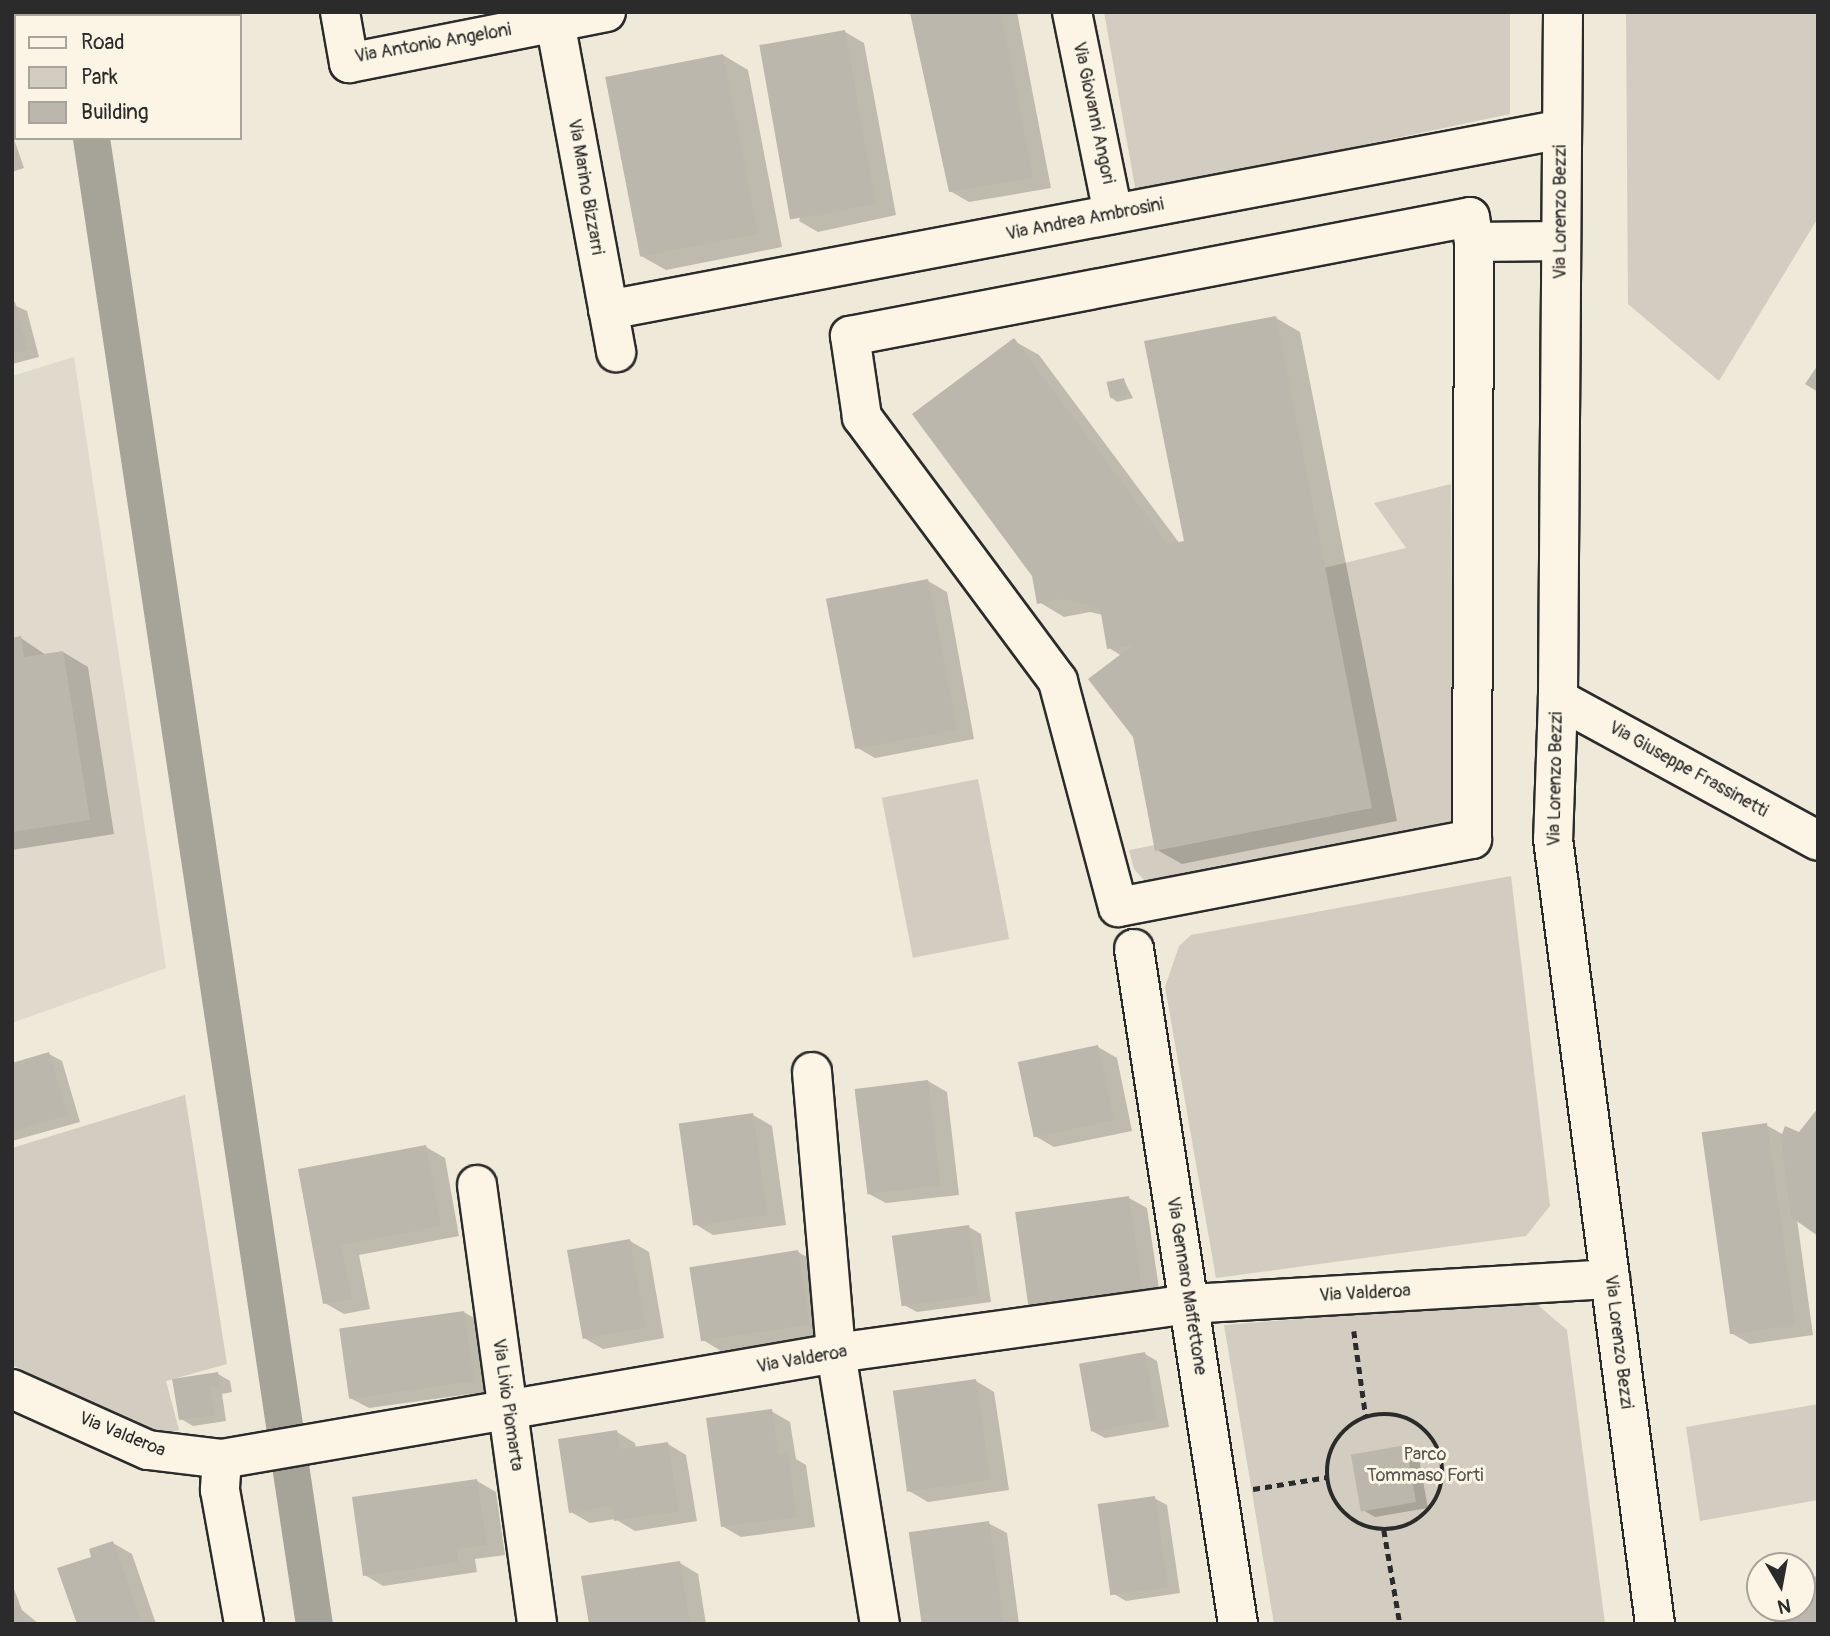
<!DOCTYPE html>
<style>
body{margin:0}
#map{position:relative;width:1830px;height:1636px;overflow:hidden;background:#efe9da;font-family:Pangolin,sans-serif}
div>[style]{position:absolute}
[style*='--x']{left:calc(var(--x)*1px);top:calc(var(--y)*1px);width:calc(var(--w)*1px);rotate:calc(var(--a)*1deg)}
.built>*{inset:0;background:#e0dacc}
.green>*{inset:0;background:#d2cdc0;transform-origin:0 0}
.shadow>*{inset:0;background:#0003}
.canal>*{height:37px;margin:-18.5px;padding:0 18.5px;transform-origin:18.5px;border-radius:18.5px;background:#a6a399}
.building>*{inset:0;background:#bcb7ac;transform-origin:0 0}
.path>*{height:4.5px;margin-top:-2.25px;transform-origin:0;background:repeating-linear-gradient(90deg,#2b2b2b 0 7px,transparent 0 12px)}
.path>.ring{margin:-2.25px;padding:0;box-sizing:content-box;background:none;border:4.5px solid #2b2b2b;border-radius:50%}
.roads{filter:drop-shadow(2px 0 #2b2b2b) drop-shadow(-2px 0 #2b2b2b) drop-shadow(0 2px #2b2b2b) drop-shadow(0 -2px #2b2b2b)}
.minor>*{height:38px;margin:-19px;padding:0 19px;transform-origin:19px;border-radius:19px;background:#fcf5e5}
span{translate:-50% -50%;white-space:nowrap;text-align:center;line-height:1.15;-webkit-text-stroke:6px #fcf5e5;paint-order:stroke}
.street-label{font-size:18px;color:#2b2b2b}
.park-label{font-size:18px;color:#555450}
.frame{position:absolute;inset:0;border:14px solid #2b2b2b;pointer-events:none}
.legend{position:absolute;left:14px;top:14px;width:228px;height:126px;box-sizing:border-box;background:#fcf5e5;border:2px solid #a8a49b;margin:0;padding:9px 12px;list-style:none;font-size:21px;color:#2b2b2b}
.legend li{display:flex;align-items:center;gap:14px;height:35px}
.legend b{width:35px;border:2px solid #a8a49b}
.north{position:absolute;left:1746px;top:1552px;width:70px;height:70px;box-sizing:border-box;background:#fcf5e5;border:2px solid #a8a49b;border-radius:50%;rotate:170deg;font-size:19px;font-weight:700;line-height:28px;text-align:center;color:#2b2b2b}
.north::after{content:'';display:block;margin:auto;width:24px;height:32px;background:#2b2b2b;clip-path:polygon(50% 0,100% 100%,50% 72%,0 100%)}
</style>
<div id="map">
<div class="built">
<i style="clip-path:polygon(74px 357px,166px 968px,12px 1023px,12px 376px)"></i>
</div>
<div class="green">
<i style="clip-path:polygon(1104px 12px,1510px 12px,1510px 114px,1136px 193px)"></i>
<i style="clip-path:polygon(1626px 12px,1818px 12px,1818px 218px,1719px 381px,1628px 304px)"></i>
<i style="clip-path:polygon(1451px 484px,1454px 821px,1146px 882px,1134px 869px,1129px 850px,1361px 805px,1320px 569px,1406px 548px,1374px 503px)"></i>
<i style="left:978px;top:779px;width:163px;height:98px;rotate:79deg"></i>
<i style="clip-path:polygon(1511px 876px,1550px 1206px,1526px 1236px,1216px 1278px,1165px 987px,1179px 946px,1191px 935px)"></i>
<i style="clip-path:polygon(185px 1095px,227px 1364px,166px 1381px,179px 1430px,159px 1436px,12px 1365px,12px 1148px)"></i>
<i style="clip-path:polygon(1532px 1300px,1567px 1330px,1605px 1624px,1274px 1624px,1224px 1325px)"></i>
<i style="clip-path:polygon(1818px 1404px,1818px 1500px,1700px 1521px,1686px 1427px)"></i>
</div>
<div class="shadow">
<i style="clip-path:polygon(1017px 12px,1051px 188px,969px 202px,950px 191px,912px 14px)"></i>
<i style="clip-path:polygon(845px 32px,864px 43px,896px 215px,818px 232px,799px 221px)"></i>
<i style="clip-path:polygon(723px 55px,748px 70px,782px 247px,666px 270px,641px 256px)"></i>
<i style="clip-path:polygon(12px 133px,24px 168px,12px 172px)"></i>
<i style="clip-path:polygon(12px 304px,27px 311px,39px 357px,12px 364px)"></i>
<i style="clip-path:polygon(1276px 318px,1300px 332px,1397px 821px,1182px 864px,1157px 850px,1122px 656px,1109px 648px,1103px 615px,1090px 612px,1064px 617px,1039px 602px,1014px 341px,1039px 355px,1180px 544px,1186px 543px)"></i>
<i style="clip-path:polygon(1124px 380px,1133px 398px,1117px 402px,1112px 398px)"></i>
<i style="clip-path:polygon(928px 581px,947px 592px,974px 739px,875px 758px,856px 747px)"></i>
<i style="clip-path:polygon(21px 638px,46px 655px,63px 652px,88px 667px,114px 834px,12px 850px,12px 640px)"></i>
<i style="clip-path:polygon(1098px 1047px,1117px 1058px,1132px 1131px,1054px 1147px,1035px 1136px)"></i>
<i style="clip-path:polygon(49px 1054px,62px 1061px,80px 1122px,12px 1141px,12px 1065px)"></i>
<i style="clip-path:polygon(928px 1081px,947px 1092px,959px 1195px,886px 1203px,867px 1193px)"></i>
<i style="clip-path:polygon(753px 1115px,772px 1126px,786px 1225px,713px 1235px,695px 1224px)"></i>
<i style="clip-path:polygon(1766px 1125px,1784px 1135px,1800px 1134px,1797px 1219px,1813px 1335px,1750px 1344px,1731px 1333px)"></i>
<i style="clip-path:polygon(426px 1147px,445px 1158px,459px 1236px,359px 1255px,370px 1309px,344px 1314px,325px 1303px,300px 1170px)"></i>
<i style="clip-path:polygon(1129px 1198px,1147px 1208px,1161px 1302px,1049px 1318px)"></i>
<i style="clip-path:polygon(969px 1227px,981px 1234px,991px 1302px,917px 1312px,904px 1305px)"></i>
<i style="clip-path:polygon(630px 1241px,649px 1252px,664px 1338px,603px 1349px,584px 1338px)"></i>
<i style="clip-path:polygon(798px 1252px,817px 1263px,829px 1334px,721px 1351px,703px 1340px)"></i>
<i style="clip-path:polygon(464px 1312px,482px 1323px,492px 1391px,369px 1408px,350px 1398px)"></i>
<i style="clip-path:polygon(1145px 1354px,1157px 1361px,1169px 1427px,1105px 1438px,1092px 1431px)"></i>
<i style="clip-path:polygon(218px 1374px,230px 1381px,232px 1392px,222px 1394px,226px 1421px,193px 1426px,181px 1419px)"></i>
<i style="clip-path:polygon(976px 1381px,994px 1392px,1009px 1490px,928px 1502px,909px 1491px)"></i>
<i style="clip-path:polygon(771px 1411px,790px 1422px,796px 1459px,806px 1465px,815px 1527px,741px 1537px,722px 1526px)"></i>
<i style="clip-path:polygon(617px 1432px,635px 1443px,636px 1448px,668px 1444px,686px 1455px,697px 1521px,635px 1531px,615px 1519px,590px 1523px,571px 1512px)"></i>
<i style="clip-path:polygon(1406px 1447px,1418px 1454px,1428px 1508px,1375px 1517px,1363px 1510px)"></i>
<i style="clip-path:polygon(477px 1481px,496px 1492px,505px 1555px,475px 1559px,477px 1572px,383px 1586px,365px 1575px)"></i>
<i style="clip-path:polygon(1154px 1498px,1167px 1505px,1180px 1593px,1126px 1601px,1114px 1594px)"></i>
<i style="clip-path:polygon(988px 1523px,1007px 1533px,1019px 1624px,923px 1624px)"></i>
<i style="clip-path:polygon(113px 1543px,132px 1554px,156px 1624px,78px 1624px,93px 1558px)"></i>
<i style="clip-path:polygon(680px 1563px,698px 1574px,706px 1624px,591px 1624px)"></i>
<i style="clip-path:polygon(1809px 1573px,1818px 1578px,1818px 1624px,1771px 1608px,1802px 1608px,1802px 1576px)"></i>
<i style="clip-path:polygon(12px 1584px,22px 1610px,39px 1624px,12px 1624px)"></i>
</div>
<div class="canal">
<i style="--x:72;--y:12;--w:4;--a:76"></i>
<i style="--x:91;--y:138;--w:1503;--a:81.47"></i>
</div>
<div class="building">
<i style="clip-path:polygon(1001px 12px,1033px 178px,949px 192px,910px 13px)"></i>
<i style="left:845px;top:30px;width:177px;height:87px;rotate:80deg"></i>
<i style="left:723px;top:54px;width:183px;height:120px;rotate:79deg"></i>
<i style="clip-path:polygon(15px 302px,28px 350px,12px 354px,12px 303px)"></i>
<i style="clip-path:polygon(1276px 316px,1372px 808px,1155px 851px,1133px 737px,1088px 679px,1133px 645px,1107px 649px,1100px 608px,1064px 599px,1037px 604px,1032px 576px,912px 414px,1014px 338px,1168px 544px,1184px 541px,1144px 341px)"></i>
<i style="clip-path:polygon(1818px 365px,1818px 392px,1805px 384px)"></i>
<i style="left:1124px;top:378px;width:17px;height:18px;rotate:77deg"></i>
<i style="left:928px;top:579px;width:153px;height:104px;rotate:79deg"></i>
<i style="clip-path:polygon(21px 636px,24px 657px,63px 651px,90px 820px,12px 832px,12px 638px)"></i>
<i style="left:1098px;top:1045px;width:77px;height:82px;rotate:78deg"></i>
<i style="clip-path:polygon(49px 1052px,68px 1115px,12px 1131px,12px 1063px)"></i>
<i style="left:928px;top:1080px;width:106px;height:74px;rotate:83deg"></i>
<i style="clip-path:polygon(1818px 1108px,1818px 1236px,1791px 1217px,1781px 1137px,1785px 1126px,1799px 1132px)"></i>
<i style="left:753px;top:1113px;width:103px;height:75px;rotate:82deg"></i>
<i style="left:1767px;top:1123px;width:204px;height:66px;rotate:82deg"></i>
<i style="clip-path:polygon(426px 1145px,441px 1226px,341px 1245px,352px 1299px,323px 1304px,298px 1169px)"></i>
<i style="left:1129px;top:1196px;width:97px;height:115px;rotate:82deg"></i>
<i style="left:969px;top:1225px;width:71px;height:78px;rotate:82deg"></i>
<i style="left:630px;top:1239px;width:90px;height:64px;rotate:80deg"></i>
<i style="left:798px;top:1250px;width:75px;height:110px;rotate:81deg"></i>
<i style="left:464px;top:1311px;width:71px;height:126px;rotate:82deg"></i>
<i style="left:1145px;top:1352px;width:69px;height:67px;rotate:80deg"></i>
<i style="clip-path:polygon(218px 1372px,220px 1385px,210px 1387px,215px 1415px,179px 1420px,172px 1379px)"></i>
<i style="left:976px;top:1379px;width:102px;height:84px;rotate:82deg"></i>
<i style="clip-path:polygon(772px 1409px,778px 1454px,788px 1453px,797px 1517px,721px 1527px,706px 1418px)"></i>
<i style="clip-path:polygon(617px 1430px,620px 1449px,668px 1442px,679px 1511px,614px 1521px,612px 1506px,569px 1513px,558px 1439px)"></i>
<i style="left:1406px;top:1445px;width:58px;height:56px;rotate:80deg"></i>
<i style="clip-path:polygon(477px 1479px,487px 1545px,457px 1549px,458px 1562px,363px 1576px,352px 1497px)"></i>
<i style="left:1155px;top:1496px;width:92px;height:58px;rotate:82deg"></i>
<i style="left:989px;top:1521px;width:104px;height:81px;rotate:82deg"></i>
<i style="clip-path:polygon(113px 1541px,141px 1622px,147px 1620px,148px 1624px,77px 1624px,57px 1568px,91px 1557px,89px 1549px)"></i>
<i style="clip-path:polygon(680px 1561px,690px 1624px,589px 1624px,581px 1576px)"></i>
<i style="clip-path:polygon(1809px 1571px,1818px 1592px,1818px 1624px,1775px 1624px,1769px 1608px,1802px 1608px,1802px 1574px)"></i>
<i style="clip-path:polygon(19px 1606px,26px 1624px,12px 1624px,12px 1608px)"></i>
</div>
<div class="path">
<i style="--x:1354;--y:1331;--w:87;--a:82.1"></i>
<i class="ring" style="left:1327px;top:1414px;width:111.5px;height:111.5px"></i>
<i style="--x:1253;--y:1489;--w:76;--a:-9.1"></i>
<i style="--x:1384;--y:1530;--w:95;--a:80.3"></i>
</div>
<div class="roads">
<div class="minor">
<i style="--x:340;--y:12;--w:52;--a:80"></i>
<i style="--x:349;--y:63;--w:262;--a:-11.2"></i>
<i style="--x:1072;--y:12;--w:206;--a:78.5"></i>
<i style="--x:1563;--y:12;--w:687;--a:90.42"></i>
<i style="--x:1558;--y:699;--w:140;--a:92"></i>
<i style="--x:1553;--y:839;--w:792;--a:82.6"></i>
<i style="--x:555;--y:22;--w:336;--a:79.5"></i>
<i style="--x:1474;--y:242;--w:597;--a:90.19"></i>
<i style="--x:1472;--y:839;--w:360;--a:169.1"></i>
<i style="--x:1118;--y:907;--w:234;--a:-104.9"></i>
<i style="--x:1058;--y:681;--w:329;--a:-126.6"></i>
<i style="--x:862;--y:417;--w:82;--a:-98.4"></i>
<i style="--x:850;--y:336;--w:631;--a:-10.86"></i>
<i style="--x:1470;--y:217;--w:25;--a:81"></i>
<i style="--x:1474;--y:242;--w:87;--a:-0.7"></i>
<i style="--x:608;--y:310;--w:971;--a:-10.74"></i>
<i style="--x:1558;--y:699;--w:296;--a:28.6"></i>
<i style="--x:1134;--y:949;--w:683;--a:81.24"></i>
<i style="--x:812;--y:1072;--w:282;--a:85.1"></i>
<i style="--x:836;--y:1353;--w:275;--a:80.8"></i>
<i style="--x:477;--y:1185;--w:443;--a:82.2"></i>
<i style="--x:12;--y:1389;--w:149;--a:24.2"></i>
<i style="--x:148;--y:1450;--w:75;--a:6.9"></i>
<i style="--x:222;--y:1459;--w:623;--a:-9.79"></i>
<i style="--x:836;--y:1353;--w:356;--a:-7.9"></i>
<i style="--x:1189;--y:1304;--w:422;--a:-3.4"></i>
<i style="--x:222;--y:1459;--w:31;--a:94"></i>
<i style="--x:220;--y:1490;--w:136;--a:79.8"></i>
</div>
</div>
<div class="street-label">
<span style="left:433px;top:44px;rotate:-10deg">Via Antonio Angeloni</span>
<span style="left:1093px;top:113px;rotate:78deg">Via Giovanni Angori</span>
<span style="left:585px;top:187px;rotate:80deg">Via Marino Bizzarri</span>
<span style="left:1561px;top:212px;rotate:-90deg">Via Lorenzo Bezzi</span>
<span style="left:1085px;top:220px;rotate:-11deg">Via Andrea Ambrosini</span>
<span style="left:1688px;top:770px;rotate:29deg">Via Giuseppe Frassinetti</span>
<span style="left:1556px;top:779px;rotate:-89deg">Via Lorenzo Bezzi</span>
<span style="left:1186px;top:1286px;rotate:81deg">Via Gennaro Maffettone</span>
<span style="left:1365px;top:1294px;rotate:-3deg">Via Valderoa</span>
<span style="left:1618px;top:1342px;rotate:83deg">Via Lorenzo Bezzi</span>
<span style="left:802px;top:1360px;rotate:-10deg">Via Valderoa</span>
<span style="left:507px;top:1405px;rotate:82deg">Via Livio Piomarta</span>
<span style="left:122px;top:1435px;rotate:22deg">Via Valderoa</span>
</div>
<div class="park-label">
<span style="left:1425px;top:1466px">Parco<br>Tommaso Forti</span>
</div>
<div class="frame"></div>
<ul class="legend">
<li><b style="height:9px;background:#fcf5e5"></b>Road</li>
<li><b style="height:19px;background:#d2cdc0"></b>Park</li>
<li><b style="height:19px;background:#bcb7ac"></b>Building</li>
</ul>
<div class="north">N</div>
</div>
